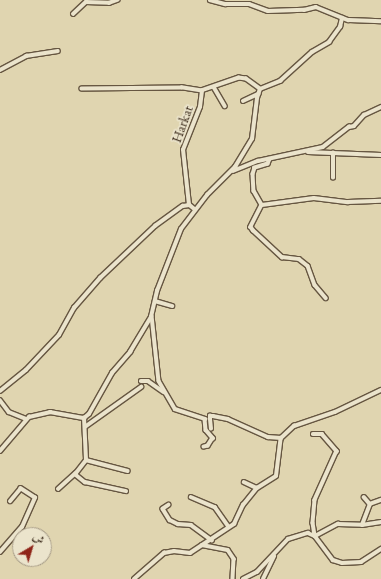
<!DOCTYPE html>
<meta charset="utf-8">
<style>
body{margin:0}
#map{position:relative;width:381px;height:579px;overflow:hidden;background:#e0d5b0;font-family:"EB Garamond",Amiri,serif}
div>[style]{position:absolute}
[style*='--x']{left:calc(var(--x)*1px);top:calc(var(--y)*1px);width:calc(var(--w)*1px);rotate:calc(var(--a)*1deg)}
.roads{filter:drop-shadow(1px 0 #665641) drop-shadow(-1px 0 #665641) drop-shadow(0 1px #665641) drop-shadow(0 -1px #665641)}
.minor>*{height:3.5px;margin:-1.75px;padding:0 1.75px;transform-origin:1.75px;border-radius:1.75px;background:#ebe4cc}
span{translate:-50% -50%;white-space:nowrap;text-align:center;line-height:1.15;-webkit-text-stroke:3.5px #ebe4cc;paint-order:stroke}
.street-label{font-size:14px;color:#3d2c1c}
.north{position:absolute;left:12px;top:527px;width:40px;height:40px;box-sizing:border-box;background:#ebe4cc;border:1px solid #a59a86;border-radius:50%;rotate:38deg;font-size:11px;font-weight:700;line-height:16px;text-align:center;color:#3d2c1c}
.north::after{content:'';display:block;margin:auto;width:14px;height:18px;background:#8f2418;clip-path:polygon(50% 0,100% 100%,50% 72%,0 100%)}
</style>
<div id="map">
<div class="roads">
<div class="minor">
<i style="--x:210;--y:0;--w:16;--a:15"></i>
<i style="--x:225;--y:4;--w:24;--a:0"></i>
<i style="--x:249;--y:4;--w:20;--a:20"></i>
<i style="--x:268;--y:11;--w:36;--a:-2"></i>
<i style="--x:304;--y:10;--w:12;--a:-14"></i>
<i style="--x:316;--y:7;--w:35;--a:22"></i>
<i style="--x:349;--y:20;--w:32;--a:2"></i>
<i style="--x:73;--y:14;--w:18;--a:-43"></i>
<i style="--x:86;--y:2;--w:23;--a:2"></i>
<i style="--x:109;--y:3;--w:9;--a:-21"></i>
<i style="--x:0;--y:70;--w:30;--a:-28"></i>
<i style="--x:26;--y:56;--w:32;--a:-9"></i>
<i style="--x:214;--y:87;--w:22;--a:60"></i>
<i style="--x:260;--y:89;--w:22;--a:-22"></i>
<i style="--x:280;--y:81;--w:43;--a:-42.2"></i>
<i style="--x:312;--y:52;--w:20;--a:-30"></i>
<i style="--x:329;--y:42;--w:19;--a:-54"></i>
<i style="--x:340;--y:27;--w:9;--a:-77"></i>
<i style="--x:243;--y:101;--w:17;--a:-25"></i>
<i style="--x:308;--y:152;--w:73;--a:2.4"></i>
<i style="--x:270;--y:159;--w:5;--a:112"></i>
<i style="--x:268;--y:164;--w:14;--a:163"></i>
<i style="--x:255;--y:168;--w:6;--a:108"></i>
<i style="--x:253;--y:174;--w:17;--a:87"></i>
<i style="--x:254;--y:191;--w:16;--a:60"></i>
<i style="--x:262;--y:205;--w:52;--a:-7.7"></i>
<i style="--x:314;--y:198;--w:34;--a:7"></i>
<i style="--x:348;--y:202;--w:33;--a:-2"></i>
<i style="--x:233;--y:171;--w:27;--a:-22"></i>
<i style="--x:258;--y:161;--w:66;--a:-12.2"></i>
<i style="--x:323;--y:147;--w:33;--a:-38"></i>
<i style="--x:349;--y:127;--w:5;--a:-11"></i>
<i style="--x:354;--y:126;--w:15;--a:-48"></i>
<i style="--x:364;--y:115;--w:19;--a:-25"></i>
<i style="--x:333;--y:178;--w:25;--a:-90"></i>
<i style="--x:262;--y:205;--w:25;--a:117"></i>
<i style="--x:251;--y:227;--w:4;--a:56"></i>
<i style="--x:253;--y:230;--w:40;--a:43"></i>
<i style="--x:282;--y:257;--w:17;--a:7"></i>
<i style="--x:299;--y:259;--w:11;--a:38"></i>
<i style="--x:308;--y:266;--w:20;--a:70"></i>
<i style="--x:315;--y:285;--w:17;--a:50"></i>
<i style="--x:195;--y:210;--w:8;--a:-140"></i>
<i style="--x:189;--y:205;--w:55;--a:-96.2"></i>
<i style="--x:183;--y:150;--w:46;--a:-68.4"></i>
<i style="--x:200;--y:107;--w:16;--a:-83"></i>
<i style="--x:155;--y:301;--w:18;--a:16"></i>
<i style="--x:152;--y:316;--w:65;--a:83.9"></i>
<i style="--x:159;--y:381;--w:32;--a:60"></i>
<i style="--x:175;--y:409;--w:32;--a:18"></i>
<i style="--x:205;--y:419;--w:11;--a:85"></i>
<i style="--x:206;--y:430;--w:11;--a:49"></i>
<i style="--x:213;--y:438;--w:9;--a:122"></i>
<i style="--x:208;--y:446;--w:4;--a:166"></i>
<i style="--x:141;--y:381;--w:7;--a:0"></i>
<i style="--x:148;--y:381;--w:19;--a:35"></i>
<i style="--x:0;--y:391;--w:33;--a:-39"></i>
<i style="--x:26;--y:370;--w:48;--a:-46.7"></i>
<i style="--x:59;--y:335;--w:31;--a:-61"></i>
<i style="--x:74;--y:308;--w:40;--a:-49"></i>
<i style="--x:100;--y:278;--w:76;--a:-43.4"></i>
<i style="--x:155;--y:226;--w:34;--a:-36"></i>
<i style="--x:183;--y:206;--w:6;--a:-9"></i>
<i style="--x:0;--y:400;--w:15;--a:53"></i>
<i style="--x:9;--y:412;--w:18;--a:22"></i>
<i style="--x:85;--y:427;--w:69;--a:-35.5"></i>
<i style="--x:211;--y:429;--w:10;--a:-96"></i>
<i style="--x:210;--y:419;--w:3;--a:-90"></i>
<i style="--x:210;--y:416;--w:3;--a:0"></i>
<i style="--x:213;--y:416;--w:15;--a:11"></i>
<i style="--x:228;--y:419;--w:44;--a:24.2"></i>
<i style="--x:268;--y:437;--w:13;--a:4"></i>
<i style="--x:313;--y:434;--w:9;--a:0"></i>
<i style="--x:322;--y:434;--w:23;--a:49"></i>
<i style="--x:337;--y:451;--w:54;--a:114.2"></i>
<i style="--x:315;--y:500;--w:23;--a:95"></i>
<i style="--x:313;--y:523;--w:13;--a:81"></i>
<i style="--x:315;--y:536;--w:26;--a:-28"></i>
<i style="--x:338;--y:524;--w:24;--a:2"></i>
<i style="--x:362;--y:525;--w:22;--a:-69"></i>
<i style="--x:370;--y:504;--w:12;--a:-20"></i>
<i style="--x:0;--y:451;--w:45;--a:-49.5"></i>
<i style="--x:29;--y:417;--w:22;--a:-13"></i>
<i style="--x:50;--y:412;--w:35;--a:10"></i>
<i style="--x:84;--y:418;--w:6;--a:-39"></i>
<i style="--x:89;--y:414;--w:47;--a:-60.7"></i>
<i style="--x:112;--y:373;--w:28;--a:-49"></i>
<i style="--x:130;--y:352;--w:41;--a:-59"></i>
<i style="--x:151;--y:317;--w:27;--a:-77"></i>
<i style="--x:157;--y:291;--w:66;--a:-68.8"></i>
<i style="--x:181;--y:229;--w:43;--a:-52.6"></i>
<i style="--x:207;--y:195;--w:40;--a:-45"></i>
<i style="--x:235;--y:167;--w:33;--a:-59"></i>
<i style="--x:252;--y:139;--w:41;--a:-83"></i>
<i style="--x:257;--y:98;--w:9;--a:-72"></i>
<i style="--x:260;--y:89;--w:17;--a:-144"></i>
<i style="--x:246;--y:79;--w:7;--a:-172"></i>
<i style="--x:239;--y:78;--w:39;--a:161"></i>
<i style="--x:202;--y:91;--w:20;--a:-171"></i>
<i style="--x:182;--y:88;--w:100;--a:179.4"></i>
<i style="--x:86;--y:460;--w:43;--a:14.7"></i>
<i style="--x:75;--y:474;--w:13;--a:39"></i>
<i style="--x:85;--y:482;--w:42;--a:12.4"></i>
<i style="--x:244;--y:482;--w:14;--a:25"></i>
<i style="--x:58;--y:489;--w:24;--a:-42"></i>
<i style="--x:76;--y:473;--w:16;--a:-52"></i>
<i style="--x:86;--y:460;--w:42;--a:-92.7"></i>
<i style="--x:191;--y:497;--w:26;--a:23"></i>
<i style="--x:215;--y:507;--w:24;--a:55"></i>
<i style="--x:364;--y:497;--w:9;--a:49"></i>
<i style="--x:169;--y:505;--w:7;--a:146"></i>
<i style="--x:163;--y:509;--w:13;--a:58"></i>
<i style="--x:170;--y:520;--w:9;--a:27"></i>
<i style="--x:178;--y:524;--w:13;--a:4"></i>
<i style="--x:191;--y:525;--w:26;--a:36"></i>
<i style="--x:362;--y:525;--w:19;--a:-9"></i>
<i style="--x:202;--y:545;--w:26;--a:11"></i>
<i style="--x:228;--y:550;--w:11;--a:56"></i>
<i style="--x:234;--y:559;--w:20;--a:93"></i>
<i style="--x:0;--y:552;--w:33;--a:-49"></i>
<i style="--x:22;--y:527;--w:32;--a:-66"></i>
<i style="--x:35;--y:498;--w:17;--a:-147"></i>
<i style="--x:21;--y:489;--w:16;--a:130"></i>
<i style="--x:134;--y:579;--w:40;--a:-41"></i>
<i style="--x:164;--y:553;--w:10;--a:-11"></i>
<i style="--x:174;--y:551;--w:16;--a:7"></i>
<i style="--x:190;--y:553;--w:53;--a:-33.4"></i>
<i style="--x:234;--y:524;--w:21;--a:-65"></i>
<i style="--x:243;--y:505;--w:22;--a:-51"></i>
<i style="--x:257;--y:488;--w:22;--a:-32"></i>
<i style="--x:276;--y:476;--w:38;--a:-83"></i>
<i style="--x:281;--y:438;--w:18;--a:-43"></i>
<i style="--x:294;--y:426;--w:43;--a:-18.9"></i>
<i style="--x:335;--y:412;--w:51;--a:-25.6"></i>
<i style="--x:243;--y:579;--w:16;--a:-27"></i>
<i style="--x:257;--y:572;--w:45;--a:-46.8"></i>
<i style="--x:288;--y:539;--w:21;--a:-17"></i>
<i style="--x:308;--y:533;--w:8;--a:23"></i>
<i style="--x:315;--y:536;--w:30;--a:53"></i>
<i style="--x:333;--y:560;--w:9;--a:18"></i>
<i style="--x:342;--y:563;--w:19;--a:-3"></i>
<i style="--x:361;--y:562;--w:24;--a:-33"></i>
<i style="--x:263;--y:579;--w:25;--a:-64"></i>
</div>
</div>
<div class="street-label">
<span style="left:182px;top:124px;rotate:-70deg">Harkat</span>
</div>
<div class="north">ش</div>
</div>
